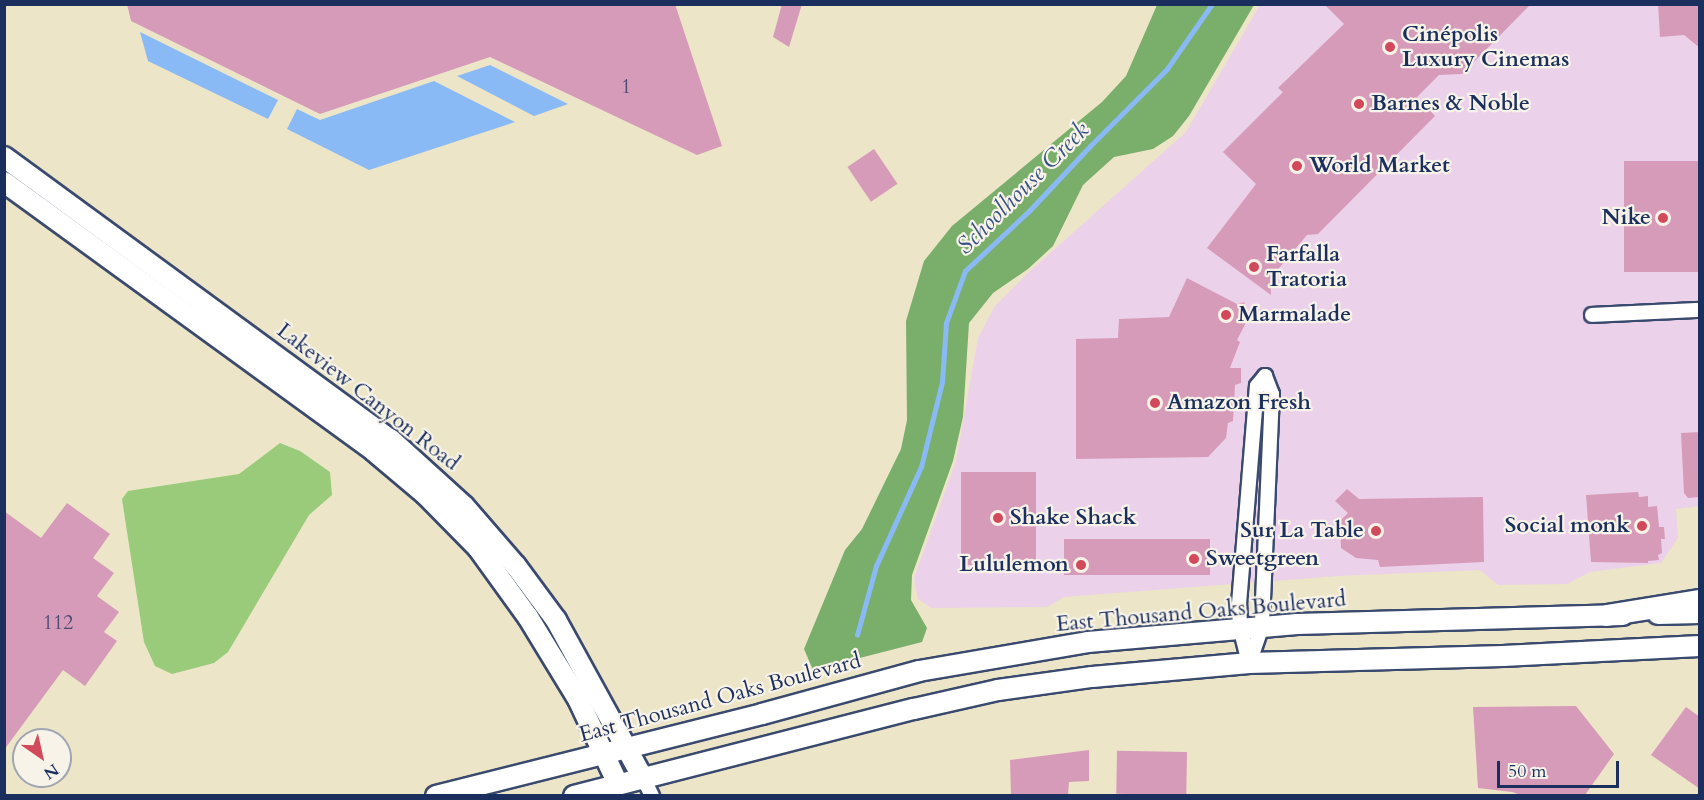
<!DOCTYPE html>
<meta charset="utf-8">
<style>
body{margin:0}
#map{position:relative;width:1704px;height:800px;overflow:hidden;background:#ece5c7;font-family:Cardo,serif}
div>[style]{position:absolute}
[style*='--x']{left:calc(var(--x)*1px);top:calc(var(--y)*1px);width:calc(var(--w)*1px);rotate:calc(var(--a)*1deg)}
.built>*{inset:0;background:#ecd1ea}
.green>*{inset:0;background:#99cb7b}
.forest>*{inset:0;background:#7aaf6b}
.water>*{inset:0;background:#8abaf5}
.stream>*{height:4.5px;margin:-2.25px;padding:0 2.25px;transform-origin:2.25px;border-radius:2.25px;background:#8abaf5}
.building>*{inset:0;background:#d79bba;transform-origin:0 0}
.roads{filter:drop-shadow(2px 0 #3a4a6e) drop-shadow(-2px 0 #3a4a6e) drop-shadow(0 2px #3a4a6e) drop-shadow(0 -2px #3a4a6e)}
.street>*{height:14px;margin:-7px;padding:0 7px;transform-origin:7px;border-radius:7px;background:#fff}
.secondary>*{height:20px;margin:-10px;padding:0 10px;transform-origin:10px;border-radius:10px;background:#fff}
.primary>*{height:21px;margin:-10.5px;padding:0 10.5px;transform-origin:10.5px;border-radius:10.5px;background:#fff}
.dots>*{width:16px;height:16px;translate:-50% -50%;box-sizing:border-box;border:3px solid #f7f3e8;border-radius:50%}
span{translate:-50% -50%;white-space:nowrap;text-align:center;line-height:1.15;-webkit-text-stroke:4.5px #f7f3e8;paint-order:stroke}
.number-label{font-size:20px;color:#4a4a75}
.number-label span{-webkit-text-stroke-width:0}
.poi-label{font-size:22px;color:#1b2f5e;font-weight:700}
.left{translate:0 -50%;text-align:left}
.right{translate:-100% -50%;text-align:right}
.street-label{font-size:22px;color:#1b2f5e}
.water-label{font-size:24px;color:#375284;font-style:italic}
.frame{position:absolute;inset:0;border:6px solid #1b2f5e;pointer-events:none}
.north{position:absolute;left:12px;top:728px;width:60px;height:60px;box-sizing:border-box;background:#f7f3e8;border:2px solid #9fa5b1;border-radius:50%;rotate:146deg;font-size:16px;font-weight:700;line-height:24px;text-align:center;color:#1b2f5e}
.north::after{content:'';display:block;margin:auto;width:21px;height:27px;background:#d1495b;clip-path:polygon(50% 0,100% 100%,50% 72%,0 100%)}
.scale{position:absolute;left:1497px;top:761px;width:122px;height:27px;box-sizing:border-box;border:3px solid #1b2f5e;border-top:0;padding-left:8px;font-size:18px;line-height:21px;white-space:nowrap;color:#1b2f5e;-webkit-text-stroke:4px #f7f3e8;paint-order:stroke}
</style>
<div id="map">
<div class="built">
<i style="clip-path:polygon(1260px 5px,1699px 5px,1699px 506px,1676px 509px,1678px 538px,1661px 563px,1590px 572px,1567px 584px,1498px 585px,1480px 570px,1339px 576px,1064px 597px,1047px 607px,931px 608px,918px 599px,914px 578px,956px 461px,978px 338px,995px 306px,1029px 272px,1186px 132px)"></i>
</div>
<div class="green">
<i style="clip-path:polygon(280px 443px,300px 451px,330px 472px,332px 495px,309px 515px,228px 652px,214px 663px,172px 674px,155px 666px,144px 642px,122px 499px,128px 491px,239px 474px)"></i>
</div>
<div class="forest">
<i style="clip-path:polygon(1157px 5px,1254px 5px,1189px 116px,1173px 136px,1153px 149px,1114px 157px,1083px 185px,1053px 246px,1028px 269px,993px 293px,969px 323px,963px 417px,953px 461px,912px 575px,911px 600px,927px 628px,922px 642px,813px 670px,804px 649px,845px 550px,862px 529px,901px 449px,907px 420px,906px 321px,924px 261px,952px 226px,1102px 102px,1126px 76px)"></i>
</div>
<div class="water">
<i style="clip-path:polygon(140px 32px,278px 100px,268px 119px,148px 61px)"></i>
<i style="clip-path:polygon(490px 65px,568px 104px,534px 116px,457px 76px)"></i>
<i style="clip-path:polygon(434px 81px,515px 122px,369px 170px,287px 129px,297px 109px,320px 120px)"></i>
</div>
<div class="stream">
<i style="--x:857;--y:635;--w:72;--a:-74.6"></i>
<i style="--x:876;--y:566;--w:109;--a:-65.6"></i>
<i style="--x:921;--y:467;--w:88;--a:-76.1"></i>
<i style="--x:942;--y:382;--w:59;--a:-86.1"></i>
<i style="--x:946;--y:323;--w:55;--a:-69.9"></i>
<i style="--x:965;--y:271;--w:88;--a:-43.2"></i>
<i style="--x:1029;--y:211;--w:89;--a:-46.8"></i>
<i style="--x:1090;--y:146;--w:109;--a:-45"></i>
<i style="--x:1167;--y:69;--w:79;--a:-55.3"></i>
</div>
<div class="building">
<i style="clip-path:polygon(127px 4px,675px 4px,722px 146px,697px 155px,490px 57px,320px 114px,131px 21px)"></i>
<i style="clip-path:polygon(782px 4px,802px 4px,789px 47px,773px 37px)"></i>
<i style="clip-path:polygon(1324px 4px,1531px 4px,1462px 74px,1439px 75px,1417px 97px,1435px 116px,1318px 234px,1307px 235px,1270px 279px,1271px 295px,1207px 248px,1256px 184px,1223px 152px,1283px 92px,1278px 88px,1344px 24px)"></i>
<i style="clip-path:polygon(1658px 4px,1700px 4px,1700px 48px,1684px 35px,1660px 37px)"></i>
<i style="left:874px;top:149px;width:42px;height:32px;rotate:56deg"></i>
<i style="left:1700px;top:161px;width:111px;height:76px;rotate:90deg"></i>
<i style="clip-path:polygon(1187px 278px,1237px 304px,1244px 302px,1250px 315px,1237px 340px,1240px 342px,1230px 368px,1241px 368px,1241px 383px,1235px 385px,1233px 421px,1228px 423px,1226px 438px,1208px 457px,1076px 459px,1076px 339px,1118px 338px,1119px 319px,1169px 317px)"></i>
<i style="clip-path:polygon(1700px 432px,1700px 497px,1688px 498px,1684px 493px,1681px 433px)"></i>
<i style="left:961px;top:472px;width:75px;height:93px"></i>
<i style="clip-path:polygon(1347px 489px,1359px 499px,1483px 497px,1484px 562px,1380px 567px,1378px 560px,1356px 558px,1341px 548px,1340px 521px,1348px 513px,1335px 501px)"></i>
<i style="clip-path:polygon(1638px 492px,1639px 497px,1648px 496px,1648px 507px,1657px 506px,1659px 527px,1664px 527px,1665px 539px,1661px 539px,1662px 553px,1658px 555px,1659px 560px,1648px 561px,1648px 563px,1591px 562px,1586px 495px)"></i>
<i style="clip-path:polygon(67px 503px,110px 534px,93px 558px,114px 573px,97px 596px,119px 612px,104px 632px,117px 641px,85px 686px,63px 670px,4px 750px,4px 511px,41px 538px)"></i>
<i style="left:1210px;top:539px;width:36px;height:146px;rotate:90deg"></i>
<i style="clip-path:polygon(1576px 706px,1614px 754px,1585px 795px,1521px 795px,1512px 792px,1478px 788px,1473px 707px)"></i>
<i style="clip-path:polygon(1686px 707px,1700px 717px,1700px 789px,1651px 755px)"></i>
<i style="clip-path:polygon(1089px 750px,1089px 781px,1069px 782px,1068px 795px,1011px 795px,1010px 760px)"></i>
<i style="left:1187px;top:752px;width:43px;height:70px;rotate:91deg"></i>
</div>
<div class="roads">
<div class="street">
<i style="--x:1592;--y:315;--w:108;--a:-2.7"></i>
<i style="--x:1265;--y:376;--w:19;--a:69"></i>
<i style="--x:1272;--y:394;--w:232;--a:92.5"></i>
<i style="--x:1262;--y:626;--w:39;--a:109"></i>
<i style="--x:1249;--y:663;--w:36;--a:-104"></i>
<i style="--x:1240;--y:628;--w:24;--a:-92"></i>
<i style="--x:1239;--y:604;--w:219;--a:-85.3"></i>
<i style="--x:1257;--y:386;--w:13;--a:-51"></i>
<i style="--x:643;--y:778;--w:20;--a:63"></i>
</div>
<div class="secondary">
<i style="--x:4;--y:157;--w:478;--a:36.2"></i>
<i style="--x:390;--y:439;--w:100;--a:42.2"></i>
<i style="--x:464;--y:506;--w:79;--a:49.1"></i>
<i style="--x:516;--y:566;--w:67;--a:53.5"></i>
<i style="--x:556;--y:620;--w:180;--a:61.2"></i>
<i style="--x:4;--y:182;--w:457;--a:36"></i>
<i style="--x:374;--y:451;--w:68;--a:40.2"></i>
<i style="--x:426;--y:495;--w:74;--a:45.5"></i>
<i style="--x:478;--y:548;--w:85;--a:54.1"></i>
<i style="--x:528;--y:617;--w:96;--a:58.6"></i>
<i style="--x:578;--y:699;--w:94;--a:64.8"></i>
<i style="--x:1658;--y:614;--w:42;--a:-1.4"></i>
<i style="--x:436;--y:796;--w:336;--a:-14.1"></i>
<i style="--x:762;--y:714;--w:163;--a:-15.3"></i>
<i style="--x:919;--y:671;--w:171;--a:-9.7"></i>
<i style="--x:1088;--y:642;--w:210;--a:-4.9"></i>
<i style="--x:1297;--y:624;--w:326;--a:-1.6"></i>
<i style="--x:574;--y:796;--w:351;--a:-14.4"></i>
<i style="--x:914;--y:709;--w:86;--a:-12.7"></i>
<i style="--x:998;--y:690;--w:95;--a:-7.9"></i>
<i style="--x:1092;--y:677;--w:158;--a:-5.1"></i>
<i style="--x:1249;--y:663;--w:254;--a:-1.6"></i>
<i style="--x:1503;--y:656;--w:197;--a:-2.9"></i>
</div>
<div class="primary">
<i style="--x:1606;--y:615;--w:95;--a:-9.1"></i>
</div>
</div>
<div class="dots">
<i style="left:1390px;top:47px;background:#d1495b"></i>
<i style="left:1359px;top:104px;background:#d1495b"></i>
<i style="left:1297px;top:166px;background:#d1495b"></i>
<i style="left:1663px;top:218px;background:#d1495b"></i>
<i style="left:1254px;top:267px;background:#d1495b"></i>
<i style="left:1226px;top:315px;background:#d1495b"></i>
<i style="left:1155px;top:403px;background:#d1495b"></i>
<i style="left:998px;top:518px;background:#d1495b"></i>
<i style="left:1642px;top:526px;background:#d1495b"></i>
<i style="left:1376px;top:531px;background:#d1495b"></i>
<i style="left:1194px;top:559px;background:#d1495b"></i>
<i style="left:1081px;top:565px;background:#d1495b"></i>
</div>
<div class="number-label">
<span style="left:626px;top:86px">1</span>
<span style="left:58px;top:622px">112</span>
</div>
<div class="poi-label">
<span class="left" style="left:1402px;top:47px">Cinépolis<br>Luxury Cinemas</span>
<span class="left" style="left:1371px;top:104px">Barnes &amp; Noble</span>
<span class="left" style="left:1309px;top:166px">World Market</span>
<span class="right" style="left:1651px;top:218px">Nike</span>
<span class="left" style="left:1266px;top:267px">Farfalla<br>Tratoria</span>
<span class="left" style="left:1238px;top:315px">Marmalade</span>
<span class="left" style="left:1167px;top:403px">Amazon Fresh</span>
<span class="left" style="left:1010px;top:518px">Shake Shack</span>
<span class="right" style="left:1630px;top:526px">Social monk</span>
<span class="right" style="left:1364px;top:531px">Sur La Table</span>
<span class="left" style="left:1206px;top:559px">Sweetgreen</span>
<span class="right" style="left:1069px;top:565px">Lululemon</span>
</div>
<div class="street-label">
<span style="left:368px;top:397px;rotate:38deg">Lakeview Canyon Road</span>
<span style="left:1201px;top:612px;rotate:-5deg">East Thousand Oaks Boulevard</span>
<span style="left:720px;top:698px;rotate:-15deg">East Thousand Oaks Boulevard</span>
</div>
<div class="water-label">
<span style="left:1023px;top:188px;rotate:-45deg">Schoolhouse Creek</span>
</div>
<div class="frame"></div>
<div class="north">N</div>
<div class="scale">50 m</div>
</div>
